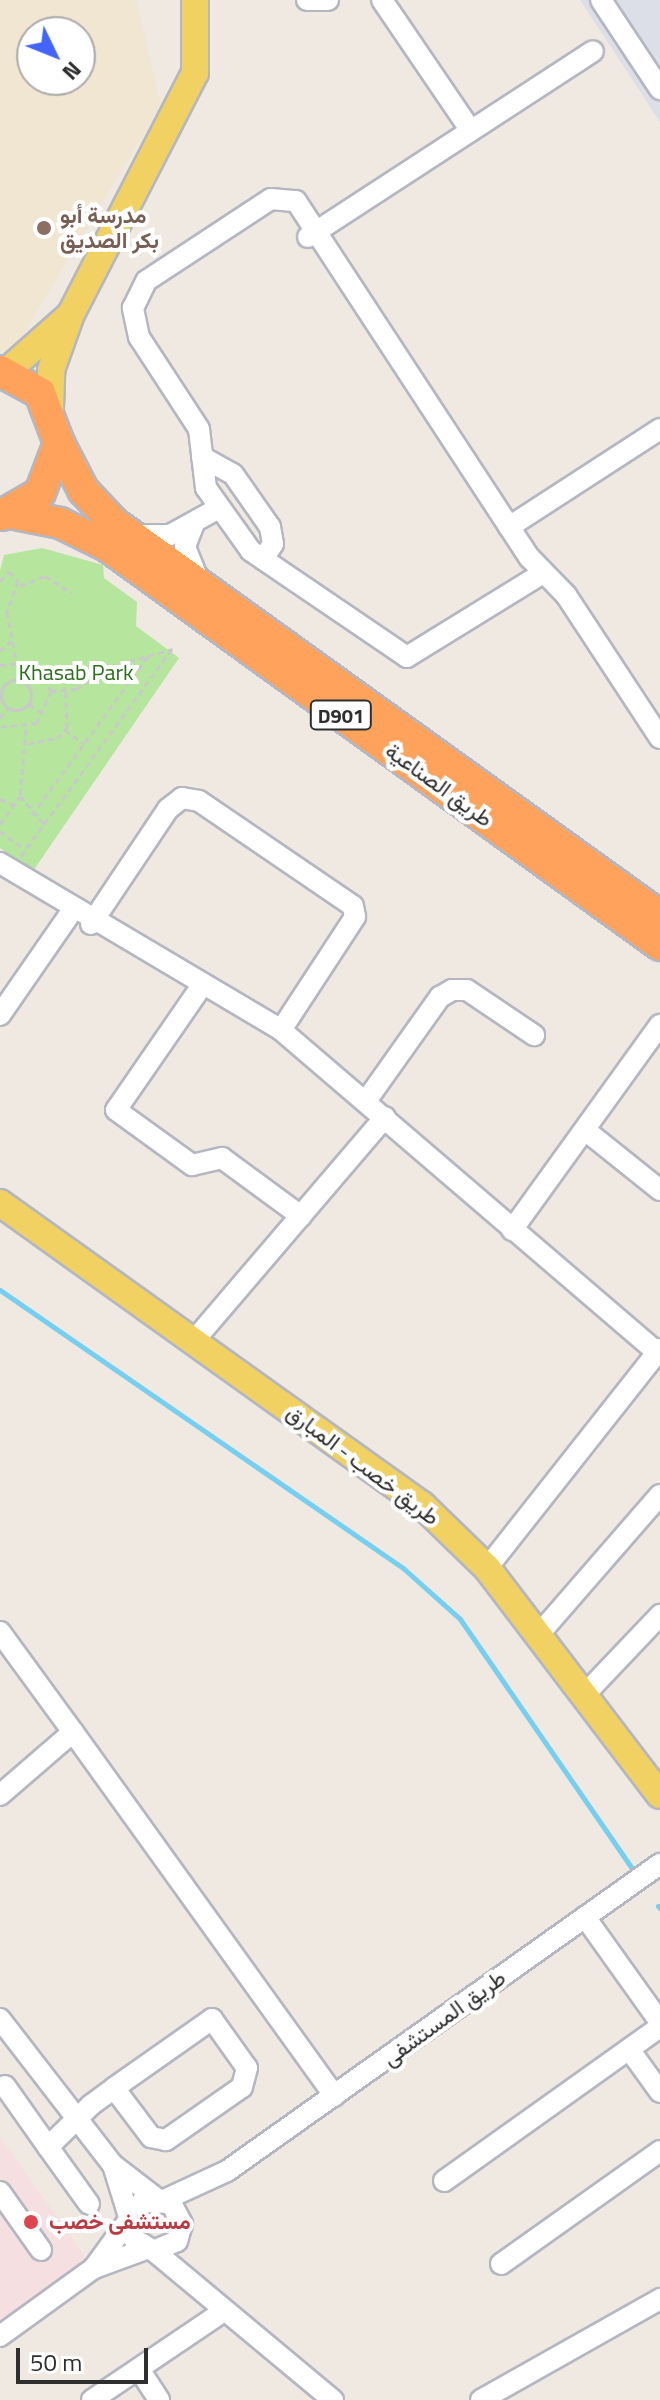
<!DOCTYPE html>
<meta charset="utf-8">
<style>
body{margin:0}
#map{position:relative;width:660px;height:2400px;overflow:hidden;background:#efe9e1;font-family:"Titillium Web",Vazirmatn,sans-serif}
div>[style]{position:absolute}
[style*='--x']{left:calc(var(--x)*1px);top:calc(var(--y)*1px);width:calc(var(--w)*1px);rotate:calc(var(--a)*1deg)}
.education>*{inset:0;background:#f0e6d1}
.medical>*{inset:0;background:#f5dfe0}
.airport>*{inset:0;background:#dcdee8}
.green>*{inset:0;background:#b6e59e}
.stream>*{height:5px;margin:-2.5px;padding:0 2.5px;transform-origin:2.5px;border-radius:2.5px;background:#75cff0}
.path>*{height:3px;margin-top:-1.5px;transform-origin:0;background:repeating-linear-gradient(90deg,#c9c9c9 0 6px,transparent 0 10px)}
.path>.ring{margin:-1.5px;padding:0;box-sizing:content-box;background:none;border:3px solid #c9c9c9;border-radius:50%}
.roads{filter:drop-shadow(2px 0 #b4b7c1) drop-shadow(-2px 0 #b4b7c1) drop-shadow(0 2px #b4b7c1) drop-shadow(0 -2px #b4b7c1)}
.minor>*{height:20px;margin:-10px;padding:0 10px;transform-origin:10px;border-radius:10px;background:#fff}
.major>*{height:26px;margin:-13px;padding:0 13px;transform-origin:13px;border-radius:13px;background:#f2d163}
.highway>*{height:30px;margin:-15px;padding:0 15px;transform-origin:15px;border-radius:15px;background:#ffa35c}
.dots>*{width:22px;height:22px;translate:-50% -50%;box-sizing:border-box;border:4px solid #fff;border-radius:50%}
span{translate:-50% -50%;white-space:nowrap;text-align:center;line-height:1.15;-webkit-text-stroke:8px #fff;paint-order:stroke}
.shield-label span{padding:2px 6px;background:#fff;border:2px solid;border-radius:6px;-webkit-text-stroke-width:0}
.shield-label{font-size:20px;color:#2e2e2e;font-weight:700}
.education-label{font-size:22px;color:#785e54;font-weight:700}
.left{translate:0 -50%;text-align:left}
.park-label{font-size:22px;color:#2c6e1b}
.street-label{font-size:22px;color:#2e2e2e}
.health-label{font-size:22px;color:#be3a42;font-weight:700}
.north{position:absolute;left:16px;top:16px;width:80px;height:80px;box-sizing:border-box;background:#fff;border:2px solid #ababab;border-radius:50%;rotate:133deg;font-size:22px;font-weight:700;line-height:32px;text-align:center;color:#2e2e2e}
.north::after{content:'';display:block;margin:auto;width:28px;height:36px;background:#4264fb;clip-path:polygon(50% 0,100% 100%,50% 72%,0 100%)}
.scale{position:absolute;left:16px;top:2348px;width:132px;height:36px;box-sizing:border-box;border:4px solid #2e2e2e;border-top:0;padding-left:10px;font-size:24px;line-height:28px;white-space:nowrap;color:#2e2e2e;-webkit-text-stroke:6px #fff;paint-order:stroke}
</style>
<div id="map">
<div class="education">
<i style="clip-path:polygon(evenodd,0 0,136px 0,161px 105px,14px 350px,0 351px,0 0,32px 32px,80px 32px,80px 80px,32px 80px,32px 32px)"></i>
</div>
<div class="medical">
<i style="clip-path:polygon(0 2137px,87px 2259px,0 2324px)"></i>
</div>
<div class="airport">
<i style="clip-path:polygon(580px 0,660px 0,660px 122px)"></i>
</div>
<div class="green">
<i style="clip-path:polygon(42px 548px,103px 565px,104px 578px,137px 602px,136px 626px,179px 658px,33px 871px,0 848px,0 571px,4px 555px)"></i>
</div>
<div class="stream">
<i style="--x:0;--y:1290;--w:490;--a:34.6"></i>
<i style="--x:403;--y:1568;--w:76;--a:41.8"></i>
<i style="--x:460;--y:1619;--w:308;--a:55.4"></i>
<i style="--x:658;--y:1906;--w:3;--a:45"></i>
</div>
<div class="path">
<i style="--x:0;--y:581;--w:13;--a:-45"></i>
<i style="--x:9;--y:572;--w:13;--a:45"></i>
<i style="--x:18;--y:581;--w:33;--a:110"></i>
<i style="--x:7;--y:612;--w:49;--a:79.4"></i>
<i style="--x:20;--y:586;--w:27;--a:-22"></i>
<i style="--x:45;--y:576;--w:32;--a:32"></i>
<i style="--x:0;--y:651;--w:15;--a:-42"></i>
<i style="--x:0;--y:665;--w:30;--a:-4"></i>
<i style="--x:30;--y:663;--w:35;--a:53"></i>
<i style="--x:51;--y:691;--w:35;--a:114"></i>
<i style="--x:37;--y:723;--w:37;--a:174"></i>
<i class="ring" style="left:1px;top:680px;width:27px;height:27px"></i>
<i style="--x:24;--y:682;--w:19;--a:-47"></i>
<i style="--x:51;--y:691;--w:25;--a:-5"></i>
<i style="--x:76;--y:689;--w:40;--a:-32.9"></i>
<i style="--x:110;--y:667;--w:65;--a:-16.2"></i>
<i style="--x:29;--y:704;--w:19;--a:35"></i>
<i style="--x:0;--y:718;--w:13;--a:-51"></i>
<i style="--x:26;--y:729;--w:67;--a:95.1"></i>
<i style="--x:20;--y:796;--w:37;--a:49"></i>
<i style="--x:65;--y:730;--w:24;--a:36"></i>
<i style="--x:28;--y:744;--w:30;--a:-12"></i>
<i style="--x:57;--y:738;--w:14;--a:-45"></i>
<i style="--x:67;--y:728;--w:38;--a:-92"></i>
<i style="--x:0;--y:799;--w:15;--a:23"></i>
<i style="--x:32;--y:815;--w:198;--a:-53.8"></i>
<i style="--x:0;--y:824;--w:34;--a:-54"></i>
<i style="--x:0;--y:831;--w:31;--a:37"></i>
<i style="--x:21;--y:856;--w:256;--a:-53.9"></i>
</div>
<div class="roads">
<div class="minor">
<i style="--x:307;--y:0;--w:21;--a:0"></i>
<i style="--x:382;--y:0;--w:158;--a:55.8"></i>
<i style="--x:601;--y:0;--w:107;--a:56.5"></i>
<i style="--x:308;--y:237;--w:340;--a:-33.1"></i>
<i style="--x:202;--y:457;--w:35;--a:29"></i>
<i style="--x:233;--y:474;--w:65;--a:55.1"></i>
<i style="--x:270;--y:527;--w:17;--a:80"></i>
<i style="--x:273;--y:544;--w:18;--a:124"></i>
<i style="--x:193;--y:526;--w:22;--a:111"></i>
<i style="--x:185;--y:547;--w:37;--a:68"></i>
<i style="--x:509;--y:527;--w:180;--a:-33"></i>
<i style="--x:134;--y:535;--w:36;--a:0"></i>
<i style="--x:170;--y:535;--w:56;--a:-28.9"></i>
<i style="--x:543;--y:573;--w:160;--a:148.3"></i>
<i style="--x:407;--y:657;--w:189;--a:-145.8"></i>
<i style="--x:251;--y:551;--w:77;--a:-125.5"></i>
<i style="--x:206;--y:488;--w:59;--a:-96.8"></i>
<i style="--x:199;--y:429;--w:110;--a:-123.1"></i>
<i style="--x:139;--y:337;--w:30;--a:-102"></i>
<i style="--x:133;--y:308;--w:30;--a:-64"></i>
<i style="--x:146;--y:281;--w:149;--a:-33.3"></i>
<i style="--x:271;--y:199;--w:25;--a:5"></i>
<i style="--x:296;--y:201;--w:427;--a:56.8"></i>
<i style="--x:530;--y:558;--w:52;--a:45.8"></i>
<i style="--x:566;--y:595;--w:171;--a:56.7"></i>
<i style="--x:0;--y:863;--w:327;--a:30.7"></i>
<i style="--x:281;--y:1030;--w:499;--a:40.6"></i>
<i style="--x:91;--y:924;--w:138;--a:-56.2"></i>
<i style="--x:168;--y:809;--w:18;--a:-38"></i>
<i style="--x:182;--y:798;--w:17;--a:10"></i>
<i style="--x:199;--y:801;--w:186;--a:34.3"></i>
<i style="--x:353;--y:906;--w:11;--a:80"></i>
<i style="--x:355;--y:917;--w:135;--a:123.2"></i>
<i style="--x:203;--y:984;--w:153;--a:124.6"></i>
<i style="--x:116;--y:1110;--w:94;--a:35.9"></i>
<i style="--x:192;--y:1165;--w:31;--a:-13"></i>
<i style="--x:222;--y:1158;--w:98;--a:36.3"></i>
<i style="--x:0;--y:1015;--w:126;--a:-55.3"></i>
<i style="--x:366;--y:1101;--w:128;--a:-54.6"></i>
<i style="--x:440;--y:997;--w:14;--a:-30"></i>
<i style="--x:452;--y:990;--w:15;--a:0"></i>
<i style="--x:467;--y:990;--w:81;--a:33.9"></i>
<i style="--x:585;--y:1130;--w:96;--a:38.7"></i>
<i style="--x:512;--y:1230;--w:253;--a:-54.2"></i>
<i style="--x:192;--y:1343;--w:297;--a:-49.5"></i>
<i style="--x:487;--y:1568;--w:279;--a:-51.7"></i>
<i style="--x:0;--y:1632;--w:124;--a:53.9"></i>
<i style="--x:540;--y:1633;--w:183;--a:-49"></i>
<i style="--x:588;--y:1691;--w:105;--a:-46.5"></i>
<i style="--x:0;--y:1795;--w:96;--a:-40.8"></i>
<i style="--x:73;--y:1732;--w:448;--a:54.3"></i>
<i style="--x:585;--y:1917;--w:129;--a:54.5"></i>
<i style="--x:0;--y:2019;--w:185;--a:52.3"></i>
<i style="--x:113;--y:2165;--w:54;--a:37.5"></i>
<i style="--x:629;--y:2049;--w:53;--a:54.2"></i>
<i style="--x:5;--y:2086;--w:75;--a:54.8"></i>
<i style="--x:113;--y:2165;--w:58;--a:72.8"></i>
<i style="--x:444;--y:2181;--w:265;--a:-35.5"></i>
<i style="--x:0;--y:2192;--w:71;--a:54.7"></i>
<i style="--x:164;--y:2200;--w:69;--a:-24.7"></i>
<i style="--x:227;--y:2171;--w:531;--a:-35.34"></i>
<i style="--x:89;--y:2204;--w:70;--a:-125.7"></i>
<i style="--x:48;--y:2147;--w:60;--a:-44.3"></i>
<i style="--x:91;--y:2105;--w:29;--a:-36"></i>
<i style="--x:114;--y:2088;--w:120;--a:-35.1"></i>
<i style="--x:212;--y:2019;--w:60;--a:54.5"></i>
<i style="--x:247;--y:2068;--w:20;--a:105"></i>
<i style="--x:242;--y:2087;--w:93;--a:145.1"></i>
<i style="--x:166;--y:2140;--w:15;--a:-169"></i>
<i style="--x:151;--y:2137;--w:61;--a:-127.1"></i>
<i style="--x:154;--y:2251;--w:233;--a:39.8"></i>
<i style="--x:501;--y:2264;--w:195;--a:-35.4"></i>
<i style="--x:94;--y:2268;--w:82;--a:-54"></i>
<i style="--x:142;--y:2202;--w:29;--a:2"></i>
<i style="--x:171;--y:2203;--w:24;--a:62"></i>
<i style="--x:182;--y:2224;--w:18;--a:106"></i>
<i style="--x:177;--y:2241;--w:25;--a:157"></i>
<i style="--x:154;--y:2251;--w:23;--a:-149"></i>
<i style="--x:134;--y:2239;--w:16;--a:-104"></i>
<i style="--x:0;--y:2336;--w:116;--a:-35.9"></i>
<i style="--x:94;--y:2268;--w:55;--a:-20.1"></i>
<i style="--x:139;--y:2369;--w:37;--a:57"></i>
<i style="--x:92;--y:2400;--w:156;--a:-34"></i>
<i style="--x:481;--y:2400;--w:206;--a:-29.4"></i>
</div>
<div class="major">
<i style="--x:6;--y:372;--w:84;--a:-41.6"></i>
<i style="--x:50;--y:408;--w:38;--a:-88"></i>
<i style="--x:51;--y:370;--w:59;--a:-70.3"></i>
<i style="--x:71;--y:314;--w:271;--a:-62.8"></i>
<i style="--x:195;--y:73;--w:73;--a:-90"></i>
<i style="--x:0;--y:1203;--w:519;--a:35.59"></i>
<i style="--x:422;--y:1505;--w:91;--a:44.1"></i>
<i style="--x:487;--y:1568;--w:285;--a:52.7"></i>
</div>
<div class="highway">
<i style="--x:0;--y:371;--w:46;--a:28.8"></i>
<i style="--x:40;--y:393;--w:53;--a:69.2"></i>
<i style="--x:59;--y:443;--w:53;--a:110.8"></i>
<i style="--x:40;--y:493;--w:44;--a:149.9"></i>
<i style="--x:59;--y:443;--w:53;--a:62.9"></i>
<i style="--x:83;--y:490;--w:45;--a:46.8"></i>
<i style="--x:114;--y:523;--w:673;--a:35.75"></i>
<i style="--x:10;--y:513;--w:51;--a:11.3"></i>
<i style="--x:60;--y:523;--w:52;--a:26.1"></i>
<i style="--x:107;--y:546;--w:682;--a:35.81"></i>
</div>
</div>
<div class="dots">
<i style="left:44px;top:228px;background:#8d6e63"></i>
<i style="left:31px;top:2222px;background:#e0444e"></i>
</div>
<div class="shield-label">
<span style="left:341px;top:715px">D901</span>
</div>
<div class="education-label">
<span class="left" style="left:60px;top:228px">مدرسة أبو<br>بكر الصديق</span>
</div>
<div class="park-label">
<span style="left:76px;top:673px">Khasab Park</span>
</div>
<div class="street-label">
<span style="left:439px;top:785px;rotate:36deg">طريق الصناعية</span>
<span style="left:363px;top:1465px;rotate:37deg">طريق خصب - المبارق</span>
<span style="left:444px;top:2018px;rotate:-36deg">طريق المستشفى</span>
</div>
<div class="health-label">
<span class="left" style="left:49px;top:2222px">مستشفى خصب</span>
</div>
<div class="north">N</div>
<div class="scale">50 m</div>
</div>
